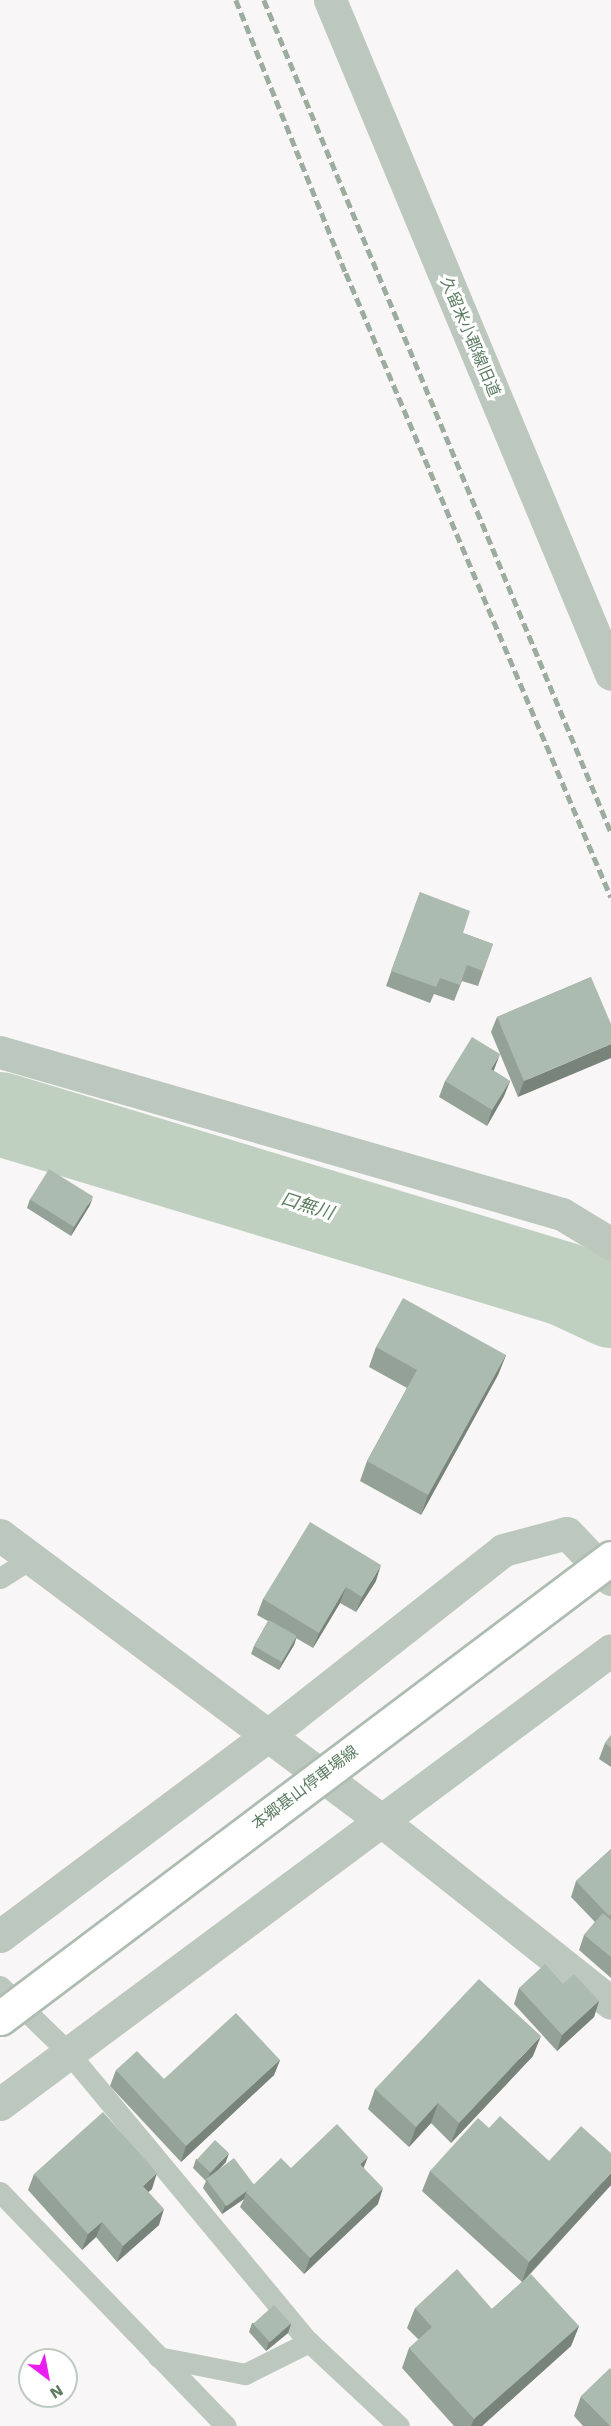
<!DOCTYPE html>
<meta charset="utf-8">
<style>
body{margin:0}
#map{position:relative;width:611px;height:2426px;overflow:hidden;background:#f9f6f7;font-family:"Work Sans","Noto Sans JP",sans-serif}
div>[style]{position:absolute}
[style*='--x']{left:calc(var(--x)*1px);top:calc(var(--y)*1px);width:calc(var(--w)*1px);rotate:calc(var(--a)*1deg)}
.river>*{height:84px;margin:-42px;padding:0 42px;transform-origin:42px;border-radius:42px;background:#c0d0c0}
.service>*{height:21px;margin:-10.5px;padding:0 10.5px;transform-origin:10.5px;border-radius:10.5px;background:#bcc7be}
.minor>*{height:33px;margin:-16.5px;padding:0 16.5px;transform-origin:16.5px;border-radius:16.5px;background:#bcc7be}
.tertiary>*{height:33px;margin:-16.5px;padding:0 16.5px;transform-origin:16.5px;border-radius:16.5px;background:#bcc7be}
.rail>*{height:4.5px;margin-top:-2.25px;transform-origin:0;background:repeating-linear-gradient(90deg,#9cac9f 0 9px,transparent 0 13.5px)}
.bridges{filter:drop-shadow(2px 0 #aebcb1) drop-shadow(-2px 0 #aebcb1) drop-shadow(0 2px #aebcb1) drop-shadow(0 -2px #aebcb1)}
.secondary-bridge>*{height:33px;margin:-16.5px;padding:0 16.5px;transform-origin:16.5px;border-radius:16.5px;background:#fff}
.wall>*{inset:0;background:#94a196}
.shaded-wall>*{inset:0;background:#78837a}
.building>*{inset:0;background:#acbbaf;transform-origin:0 0}
span{translate:-50% -50%;white-space:nowrap;text-align:center;line-height:1.15;-webkit-text-stroke:6px #fff;paint-order:stroke}
.street-label{font-size:16px;color:#5d7d63}
.water-label{font-size:18px;color:#5c7d5d;font-style:italic}
.north{position:absolute;left:18px;top:2348px;width:60px;height:60px;box-sizing:border-box;background:#fff;border:2px solid #becbc1;border-radius:50%;rotate:148deg;font-size:16px;font-weight:700;line-height:24px;text-align:center;color:#5d7d63}
.north::after{content:'';display:block;margin:auto;width:21px;height:27px;background:#ea1ef1;clip-path:polygon(50% 0,100% 100%,50% 72%,0 100%)}
</style>
<div id="map">
<div class="river">
<i style="--x:0;--y:1114;--w:589;--a:16.77"></i>
<i style="--x:564;--y:1284;--w:52;--a:25.1"></i>
</div>
<div class="service">
<i style="--x:0;--y:1578;--w:36;--a:-32"></i>
<i style="--x:0;--y:1986;--w:93;--a:44.1"></i>
<i style="--x:67;--y:2051;--w:378;--a:50.3"></i>
<i style="--x:309;--y:2342;--w:123;--a:43"></i>
<i style="--x:0;--y:2192;--w:325;--a:46"></i>
<i style="--x:158;--y:2357;--w:89;--a:11.1"></i>
<i style="--x:245;--y:2374;--w:72;--a:-26.6"></i>
</div>
<div class="minor">
<i style="--x:0;--y:1052;--w:585;--a:16.08"></i>
<i style="--x:562;--y:1214;--w:57;--a:31.5"></i>
<i style="--x:0;--y:1535;--w:479;--a:36.8"></i>
<i style="--x:383;--y:1822;--w:291;--a:38.4"></i>
<i style="--x:0;--y:1936;--w:334;--a:-36.8"></i>
<i style="--x:267;--y:1736;--w:300;--a:-38.2"></i>
<i style="--x:503;--y:1550;--w:66;--a:-14.9"></i>
<i style="--x:567;--y:1533;--w:64;--a:46.3"></i>
<i style="--x:0;--y:2104;--w:761;--a:-36.61"></i>
</div>
<div class="tertiary">
<i style="--x:330;--y:0;--w:730;--a:67.37"></i>
</div>
<div class="rail">
<i style="--x:236;--y:0;--w:294;--a:68.1"></i>
<i style="--x:346;--y:273;--w:678;--a:66.99"></i>
<i style="--x:264;--y:0;--w:901;--a:67.36"></i>
</div>
<div class="bridges">
<div class="secondary-bridge">
<i style="--x:0;--y:2018;--w:765;--a:-36.97"></i>
</div>
</div>
<div class="wall">
<i style="clip-path:polygon(420px 892px,463px 933px,493px 944px,478px 986px,462px 981px,454px 1001px,434px 994px,430px 1003px,386px 986px)"></i>
<i style="clip-path:polygon(591px 977px,518px 1097px,491px 1032px,497px 1017px)"></i>
<i style="clip-path:polygon(494px 1071px,510px 1081px,504px 1096px,487px 1126px,439px 1097px,445px 1081px)"></i>
<i style="clip-path:polygon(30px 1199px,90px 1205px,71px 1236px,27px 1208px)"></i>
<i style="clip-path:polygon(376px 1347px,506px 1355px,498px 1375px,421px 1515px,360px 1481px,367px 1461px,407px 1388px,369px 1367px)"></i>
<i style="clip-path:polygon(376px 1581px,356px 1612px,340px 1603px,313px 1648px,296px 1638px,294px 1645px,279px 1670px,251px 1654px,254px 1646px,268px 1621px,257px 1615px,263px 1599px)"></i>
<i style="clip-path:polygon(611px 1735px,611px 1767px,599px 1759px,605px 1743px)"></i>
<i style="clip-path:polygon(611px 1849px,611px 1978px,579px 1950px,584px 1935px,595px 1922px,571px 1897px,576px 1881px)"></i>
<i style="clip-path:polygon(563px 1984px,599px 2001px,594px 2017px,557px 2051px,514px 2004px,519px 1988px)"></i>
<i style="clip-path:polygon(533px 2056px,451px 2143px,431px 2123px,409px 2147px,368px 2109px,375px 2089px)"></i>
<i style="clip-path:polygon(280px 2060px,274px 2075px,181px 2162px,110px 2086px,116px 2070px,164px 2079px)"></i>
<i style="clip-path:polygon(489px 2128px,549px 2161px,611px 2185px,524px 2281px,579px 2326px,571px 2346px,482px 2426px,454px 2426px,402px 2368px,409px 2348px,419px 2340px,407px 2328px,415px 2308px,492px 2309px,522px 2282px,422px 2191px,430px 2171px)"></i>
<i style="clip-path:polygon(196px 2159px,226px 2162px,217px 2171px,253px 2185px,291px 2168px,364px 2168px,378px 2204px,304px 2274px,240px 2207px,244px 2199px,222px 2214px,203px 2188px,206px 2181px,193px 2168px)"></i>
<i style="clip-path:polygon(34px 2174px,152px 2189px,148px 2192px,159px 2225px,117px 2262px,96px 2237px,82px 2250px,28px 2190px)"></i>
<i style="clip-path:polygon(252px 2323px,291px 2324px,288px 2333px,266px 2351px,249px 2332px)"></i>
<i style="clip-path:polygon(581px 2396px,611px 2426px,583px 2426px,574px 2416px)"></i>
</div>
<div class="shaded-wall">
<i style="clip-path:polygon(611px 1044px,611px 1058px,518px 1097px,524px 1081px)"></i>
<i style="clip-path:polygon(500px 1054px,494px 1070px,485px 1084px,491px 1069px)"></i>
<i style="clip-path:polygon(510px 1081px,504px 1096px,487px 1126px,492px 1110px)"></i>
<i style="clip-path:polygon(93px 1197px,90px 1205px,71px 1236px,74px 1227px)"></i>
<i style="clip-path:polygon(506px 1355px,498px 1375px,421px 1515px,428px 1495px)"></i>
<i style="clip-path:polygon(381px 1565px,376px 1581px,356px 1612px,362px 1597px)"></i>
<i style="clip-path:polygon(346px 1587px,340px 1603px,313px 1648px,319px 1633px)"></i>
<i style="clip-path:polygon(297px 1636px,294px 1645px,279px 1670px,282px 1662px)"></i>
<i style="clip-path:polygon(599px 2001px,594px 2017px,557px 2051px,562px 2035px)"></i>
<i style="clip-path:polygon(541px 2036px,533px 2056px,451px 2143px,459px 2123px)"></i>
<i style="clip-path:polygon(280px 2060px,274px 2075px,181px 2162px,186px 2146px)"></i>
<i style="clip-path:polygon(438px 2103px,431px 2123px,409px 2147px,416px 2127px)"></i>
<i style="clip-path:polygon(229px 2153px,226px 2162px,207px 2182px,210px 2173px)"></i>
<i style="clip-path:polygon(368px 2157px,362px 2172px,360px 2164px)"></i>
<i style="clip-path:polygon(157px 2173px,152px 2189px,137px 2202px,143px 2186px)"></i>
<i style="clip-path:polygon(611px 2173px,611px 2185px,522px 2282px,529px 2262px)"></i>
<i style="clip-path:polygon(254px 2185px,246px 2192px,244px 2199px,222px 2214px,225px 2206px)"></i>
<i style="clip-path:polygon(383px 2188px,378px 2204px,304px 2274px,310px 2258px)"></i>
<i style="clip-path:polygon(164px 2209px,159px 2225px,117px 2262px,123px 2246px)"></i>
<i style="clip-path:polygon(102px 2222px,96px 2237px,82px 2250px,88px 2234px)"></i>
<i style="clip-path:polygon(291px 2324px,288px 2333px,266px 2351px,269px 2342px)"></i>
<i style="clip-path:polygon(579px 2326px,571px 2346px,482px 2426px,471px 2426px,474px 2419px)"></i>
</div>
<div class="building">
<i style="clip-path:polygon(420px 892px,470px 911px,463px 933px,493px 944px,483px 971px,467px 965px,460px 985px,440px 978px,436px 987px,391px 971px)"></i>
<i style="clip-path:polygon(591px 977px,611px 1024px,611px 1044px,524px 1081px,497px 1017px)"></i>
<i style="clip-path:polygon(472px 1037px,500px 1054px,491px 1069px,510px 1081px,492px 1110px,445px 1081px)"></i>
<i style="left:49px;top:1169px;width:52px;height:36px;rotate:32deg"></i>
<i style="clip-path:polygon(403px 1298px,506px 1355px,428px 1495px,367px 1461px,417px 1370px,376px 1347px)"></i>
<i style="clip-path:polygon(310px 1522px,381px 1565px,362px 1597px,346px 1587px,319px 1633px,263px 1599px)"></i>
<i style="left:269px;top:1620px;width:32px;height:30px;rotate:30deg"></i>
<i style="clip-path:polygon(611px 1735px,611px 1748px,605px 1743px)"></i>
<i style="clip-path:polygon(611px 1849px,611px 1914px,609px 1916px,576px 1881px)"></i>
<i style="clip-path:polygon(603px 1913px,611px 1920px,611px 1957px,584px 1935px)"></i>
<i style="clip-path:polygon(545px 1964px,563px 1984px,574px 1974px,599px 2001px,562px 2035px,519px 1988px)"></i>
<i style="clip-path:polygon(479px 1979px,541px 2036px,459px 2123px,438px 2103px,416px 2127px,375px 2089px)"></i>
<i style="clip-path:polygon(236px 2013px,280px 2060px,186px 2146px,116px 2070px,137px 2051px,164px 2079px)"></i>
<i style="clip-path:polygon(103px 2112px,157px 2173px,143px 2186px,164px 2209px,123px 2246px,102px 2222px,88px 2234px,34px 2174px)"></i>
<i style="clip-path:polygon(500px 2116px,549px 2161px,581px 2126px,611px 2153px,611px 2173px,529px 2262px,430px 2171px,478px 2118px,489px 2128px)"></i>
<i style="clip-path:polygon(337px 2124px,368px 2157px,360px 2164px,383px 2188px,310px 2258px,246px 2192px,281px 2158px,291px 2168px)"></i>
<i style="left:215px;top:2140px;width:19px;height:27px;rotate:43deg"></i>
<i style="left:234px;top:2158px;width:34px;height:35px;rotate:53deg"></i>
<i style="clip-path:polygon(457px 2269px,492px 2309px,531px 2274px,579px 2326px,474px 2419px,409px 2348px,432px 2327px,415px 2308px)"></i>
<i style="left:274px;top:2305px;width:25px;height:28px;rotate:48deg"></i>
<i style="clip-path:polygon(610px 2368px,611px 2370px,611px 2426px,610px 2426px,581px 2396px)"></i>
</div>
<div class="street-label">
<span style="left:470px;top:337px;rotate:67deg">久留米小郡線旧道</span>
<span style="left:305px;top:1788px;rotate:-37deg">本郷基山停車場線</span>
</div>
<div class="water-label">
<span style="left:307px;top:1206px;rotate:17deg">口無川</span>
</div>
<div class="north">N</div>
</div>
